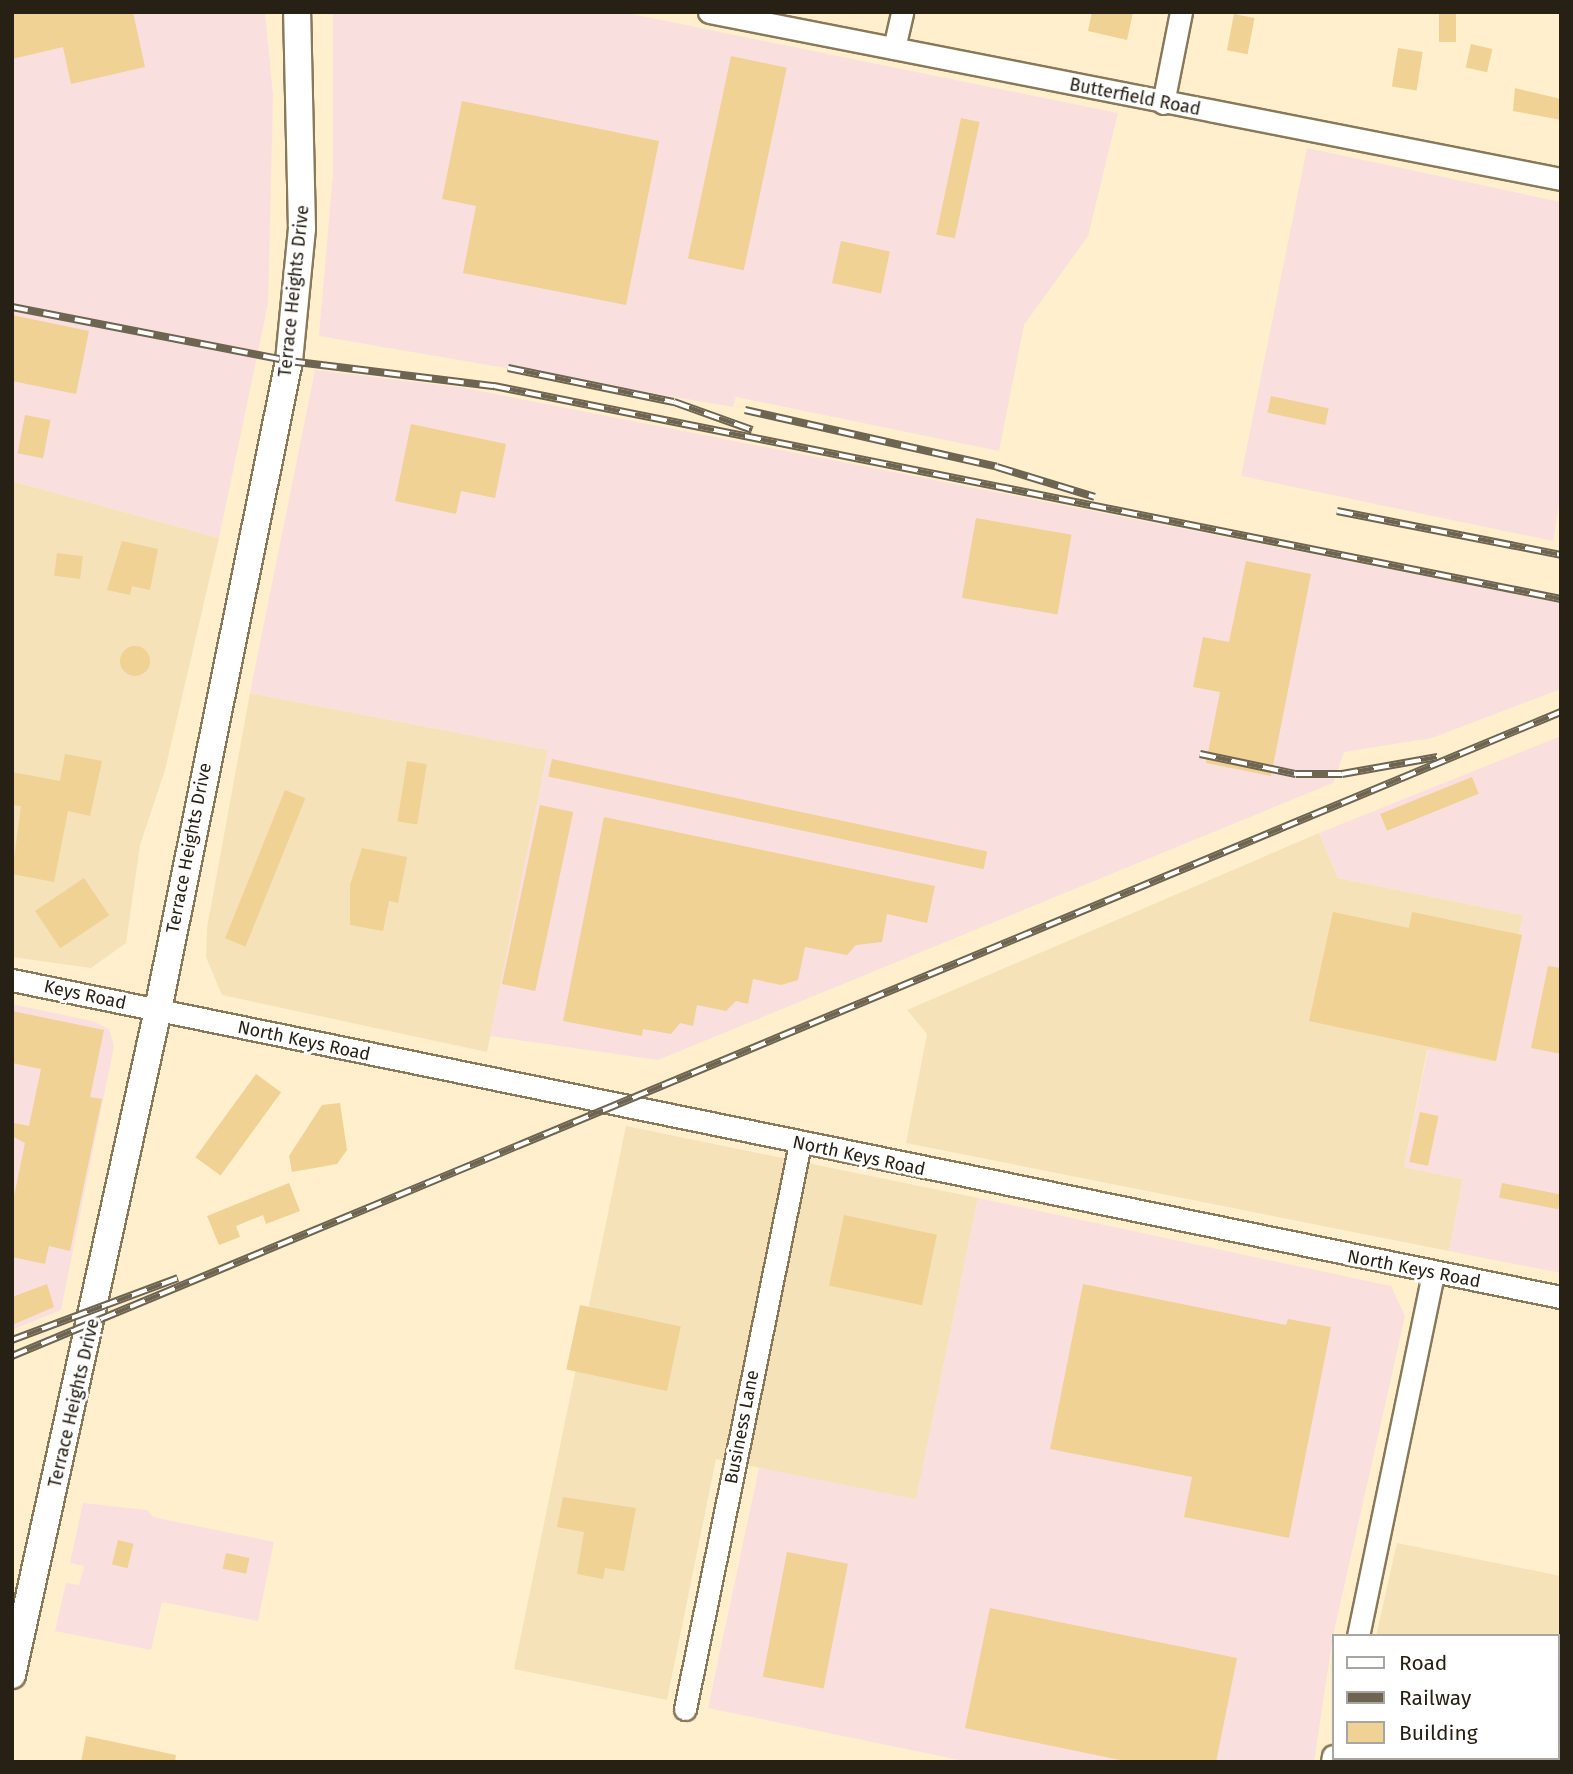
<!DOCTYPE html>
<style>
body{margin:0}
#map{position:relative;width:1573px;height:1774px;overflow:hidden;background:#ffefcd;font-family:"Fira Sans",sans-serif}
div>[style]{position:absolute}
[style*='--x']{left:calc(var(--x)*1px);top:calc(var(--y)*1px);width:calc(var(--w)*1px);rotate:calc(var(--a)*1deg)}
.built>*{inset:0;background:#f5e2b9}
.industrial>*{inset:0;background:#fadfdf}
.building>*{inset:0;background:#efd294;transform-origin:0 0}
.round{border-radius:50%}
.roads{filter:drop-shadow(2px 0 #87795a) drop-shadow(-2px 0 #87795a) drop-shadow(0 2px #87795a) drop-shadow(0 -2px #87795a)}
.minor>*{height:21px;margin:-10.5px;padding:0 10.5px;transform-origin:10.5px;border-radius:10.5px;background:#fff}
.major>*{height:26px;margin:-13px;padding:0 13px;transform-origin:13px;border-radius:13px;background:#fff}
.rail>*{height:8px;margin-top:-4px;transform-origin:0;background:repeating-linear-gradient(90deg,#fff 0 16px,#6d6451 0 32px);box-sizing:border-box;border-block:2px solid #6d6451}
span{translate:-50% -50%;white-space:nowrap;text-align:center;line-height:1.15;-webkit-text-stroke:6px #fff;paint-order:stroke}
.street-label{font-size:18px;color:#272115}
.frame{position:absolute;inset:0;border:14px solid #272115;pointer-events:none}
.legend{position:absolute;left:1332px;top:1634px;width:228px;height:126px;box-sizing:border-box;background:#fff;border:2px solid #a9a6a1;margin:0;padding:9px 12px;list-style:none;font-size:21px;color:#272115}
.legend li{display:flex;align-items:center;gap:14px;height:35px}
.legend b{width:35px;border:2px solid #a9a6a1}
</style>
<div id="map">
<div class="built">
<i style="clip-path:polygon(12px 481px,219px 538px,165px 770px,140px 845px,126px 943px,91px 968px,12px 957px)"></i>
<i style="clip-path:polygon(250px 693px,548px 750px,487px 1052px,222px 995px,206px 957px,207px 928px)"></i>
<i style="clip-path:polygon(1319px 833px,1338px 878px,1523px 915px,1494px 1063px,1427px 1050px,1404px 1167px,1463px 1179px,1449px 1251px,906px 1143px,927px 1034px,907px 1010px)"></i>
<i style="clip-path:polygon(626px 1126px,978px 1198px,916px 1500px,716px 1459px,667px 1700px,514px 1669px)"></i>
<i style="clip-path:polygon(1397px 1543px,1561px 1576px,1561px 1762px,1349px 1762px,1557px 1758px,1557px 1636px,1376px 1636px)"></i>
</div>
<div class="industrial">
<i style="clip-path:polygon(12px 12px,265px 12px,273px 95px,268px 304px,219px 538px,12px 481px)"></i>
<i style="clip-path:polygon(333px 12px,622px 12px,1118px 113px,1088px 236px,1024px 325px,999px 451px,736px 397px,733px 407px,319px 336px,333px 173px)"></i>
<i style="clip-path:polygon(1307px 148px,1561px 202px,1561px 491px,1553px 541px,1241px 476px)"></i>
<i style="clip-path:polygon(315px 370px,465px 388px,1561px 603px,1561px 689px,1432px 738px,1344px 752px,1333px 783px,658px 1060px,490px 1036px,548px 750px,250px 693px)"></i>
<i style="clip-path:polygon(1561px 736px,1561px 1273px,1449px 1251px,1463px 1179px,1404px 1167px,1428px 1049px,1494px 1062px,1523px 915px,1338px 878px,1319px 833px)"></i>
<i style="clip-path:polygon(12px 1004px,92px 1021px,109px 1029px,114px 1046px,61px 1310px,12px 1330px)"></i>
<i style="clip-path:polygon(978px 1198px,1391px 1286px,1405px 1316px,1333px 1636px,1314px 1762px,969px 1762px,708px 1708px,759px 1468px,916px 1499px)"></i>
<i style="clip-path:polygon(83px 1503px,147px 1510px,153px 1517px,274px 1542px,258px 1621px,162px 1602px,151px 1650px,55px 1631px,66px 1583px,79px 1585px,84px 1566px,70px 1563px)"></i>
</div>
<div class="building">
<i style="clip-path:polygon(12px 12px,133px 12px,145px 67px,71px 84px,63px 47px,12px 59px)"></i>
<i style="clip-path:polygon(1092px 12px,1133px 12px,1127px 40px,1088px 31px)"></i>
<i style="left:1439px;top:12px;width:17px;height:30px"></i>
<i style="left:1234px;top:14px;width:21px;height:37px;rotate:11deg"></i>
<i style="left:1471px;top:44px;width:22px;height:24px;rotate:13deg"></i>
<i style="left:1398px;top:48px;width:25px;height:39px;rotate:9deg"></i>
<i style="left:731px;top:56px;width:57px;height:207px;rotate:12deg"></i>
<i style="clip-path:polygon(1515px 88px,1561px 99px,1561px 120px,1513px 111px)"></i>
<i style="clip-path:polygon(462px 101px,659px 141px,626px 305px,463px 273px,476px 206px,442px 199px)"></i>
<i style="left:961px;top:118px;width:19px;height:119px;rotate:12deg"></i>
<i style="left:841px;top:241px;width:50px;height:43px;rotate:12deg"></i>
<i style="clip-path:polygon(12px 315px,89px 331px,76px 394px,12px 381px)"></i>
<i style="left:1271px;top:396px;width:59px;height:17px;rotate:12deg"></i>
<i style="left:25px;top:415px;width:26px;height:39px;rotate:11deg"></i>
<i style="clip-path:polygon(411px 424px,506px 444px,495px 498px,461px 491px,456px 514px,395px 501px)"></i>
<i style="left:976px;top:518px;width:97px;height:81px;rotate:10deg"></i>
<i style="clip-path:polygon(122px 541px,158px 549px,150px 590px,132px 586px,130px 595px,107px 590px)"></i>
<i style="left:57px;top:553px;width:26px;height:23px;rotate:7deg"></i>
<i style="clip-path:polygon(1246px 561px,1311px 574px,1271px 776px,1206px 763px,1220px 692px,1193px 687px,1203px 637px,1229px 642px)"></i>
<i class="round" style="left:120px;top:646px;width:30px;height:30px"></i>
<i style="clip-path:polygon(65px 754px,102px 761px,90px 816px,68px 811px,54px 882px,12px 874px,21px 806px,12px 805px,12px 772px,60px 781px)"></i>
<i style="left:552px;top:759px;width:445px;height:18px;rotate:12deg"></i>
<i style="left:407px;top:761px;width:20px;height:61px;rotate:9deg"></i>
<i style="left:1472px;top:777px;width:18px;height:99px;rotate:68deg"></i>
<i style="left:285px;top:790px;width:22px;height:160px;rotate:22deg"></i>
<i style="left:540px;top:805px;width:34px;height:183px;rotate:12deg"></i>
<i style="clip-path:polygon(604px 817px,935px 886px,927px 923px,887px 914px,882px 942px,856px 945px,847px 955px,805px 947px,798px 980px,781px 985px,753px 979px,748px 1004px,736px 1001px,726px 1011px,697px 1005px,693px 1026px,680px 1023px,671px 1034px,643px 1029px,642px 1036px,563px 1021px)"></i>
<i style="clip-path:polygon(362px 848px,407px 857px,398px 903px,389px 901px,383px 931px,350px 925px,350px 885px)"></i>
<i style="left:84px;top:878px;width:45px;height:59px;rotate:56deg"></i>
<i style="clip-path:polygon(1333px 912px,1409px 928px,1412px 912px,1522px 935px,1496px 1061px,1309px 1021px)"></i>
<i style="clip-path:polygon(1548px 966px,1561px 968px,1561px 1054px,1531px 1048px)"></i>
<i style="clip-path:polygon(12px 1011px,104px 1030px,90px 1097px,102px 1099px,70px 1251px,49px 1246px,45px 1264px,12px 1257px,12px 1206px,25px 1143px,12px 1136px,14px 1123px,29px 1126px,41px 1069px,12px 1063px)"></i>
<i style="left:256px;top:1074px;width:31px;height:103px;rotate:36deg"></i>
<i style="clip-path:polygon(340px 1103px,347px 1150px,337px 1164px,292px 1172px,289px 1156px,322px 1105px)"></i>
<i style="left:1420px;top:1112px;width:19px;height:51px;rotate:12deg"></i>
<i style="clip-path:polygon(289px 1183px,300px 1211px,266px 1224px,263px 1215px,236px 1226px,240px 1237px,219px 1245px,207px 1216px)"></i>
<i style="left:1502px;top:1183px;width:60px;height:15px;rotate:11deg"></i>
<i style="left:844px;top:1215px;width:95px;height:72px;rotate:12deg"></i>
<i style="clip-path:polygon(47px 1284px,54px 1307px,12px 1325px,12px 1297px)"></i>
<i style="clip-path:polygon(1083px 1284px,1286px 1325px,1288px 1319px,1331px 1327px,1289px 1538px,1184px 1517px,1192px 1477px,1050px 1449px)"></i>
<i style="left:580px;top:1305px;width:103px;height:66px;rotate:12deg"></i>
<i style="clip-path:polygon(563px 1497px,636px 1508px,624px 1571px,605px 1568px,603px 1579px,577px 1574px,584px 1532px,557px 1527px)"></i>
<i style="left:118px;top:1540px;width:16px;height:25px;rotate:14deg"></i>
<i style="left:787px;top:1552px;width:62px;height:127px;rotate:11deg"></i>
<i style="left:226px;top:1553px;width:24px;height:16px;rotate:12deg"></i>
<i style="clip-path:polygon(990px 1608px,1237px 1658px,1216px 1762px,1130px 1762px,965px 1728px)"></i>
<i style="clip-path:polygon(86px 1736px,176px 1755px,175px 1762px,81px 1762px)"></i>
</div>
<div class="roads">
<div class="minor">
<i style="--x:709;--y:12;--w:868;--a:11.09"></i>
<i style="--x:894;--y:48;--w:37;--a:-77"></i>
<i style="--x:1163;--y:103;--w:93;--a:-78.8"></i>
<i style="--x:12;--y:980;--w:1581;--a:11.57"></i>
<i style="--x:1358;--y:1636;--w:370;--a:-78.3"></i>
<i style="--x:685;--y:1709;--w:577;--a:-78.5"></i>
<i style="--x:1332;--y:1762;--w:6;--a:-81"></i>
</div>
<div class="major">
<i style="--x:12;--y:1675;--w:681;--a:-77.62"></i>
<i style="--x:158;--y:1010;--w:662;--a:-78.59"></i>
<i style="--x:289;--y:361;--w:133;--a:-84.4"></i>
<i style="--x:302;--y:229;--w:217;--a:-91.3"></i>
</div>
</div>
<div class="rail">
<i style="--x:12;--y:307;--w:282;--a:11"></i>
<i style="--x:289;--y:361;--w:207;--a:7"></i>
<i style="--x:494;--y:386;--w:1088;--a:11.29"></i>
<i style="--x:508;--y:368;--w:169;--a:11.6"></i>
<i style="--x:674;--y:402;--w:83;--a:19.7"></i>
<i style="--x:745;--y:410;--w:258;--a:12.7"></i>
<i style="--x:997;--y:467;--w:102;--a:17"></i>
<i style="--x:1337;--y:511;--w:228;--a:11.1"></i>
<i style="--x:1200;--y:754;--w:98;--a:11.8"></i>
<i style="--x:1296;--y:774;--w:46;--a:0"></i>
<i style="--x:1342;--y:774;--w:97;--a:-10.1"></i>
<i style="--x:12;--y:1340;--w:177;--a:-20.5"></i>
<i style="--x:12;--y:1356;--w:1678;--a:-22.58"></i>
</div>
<div class="street-label">
<span style="left:1135px;top:97px;rotate:11deg">Butterfield Road</span>
<span style="left:294px;top:291px;rotate:-84deg">Terrace Heights Drive</span>
<span style="left:189px;top:848px;rotate:-79deg">Terrace Heights Drive</span>
<span style="left:85px;top:995px;rotate:12deg">Keys Road</span>
<span style="left:304px;top:1041px;rotate:12deg">North Keys Road</span>
<span style="left:859px;top:1156px;rotate:12deg">North Keys Road</span>
<span style="left:1414px;top:1269px;rotate:11deg">North Keys Road</span>
<span style="left:74px;top:1403px;rotate:-77deg">Terrace Heights Drive</span>
<span style="left:742px;top:1427px;rotate:-79deg">Business Lane</span>
</div>
<div class="frame"></div>
<ul class="legend">
<li><b style="height:9px;background:#fff"></b>Road</li>
<li><b style="height:9px;background:#6d6451"></b>Railway</li>
<li><b style="height:19px;background:#efd294"></b>Building</li>
</ul>
</div>
